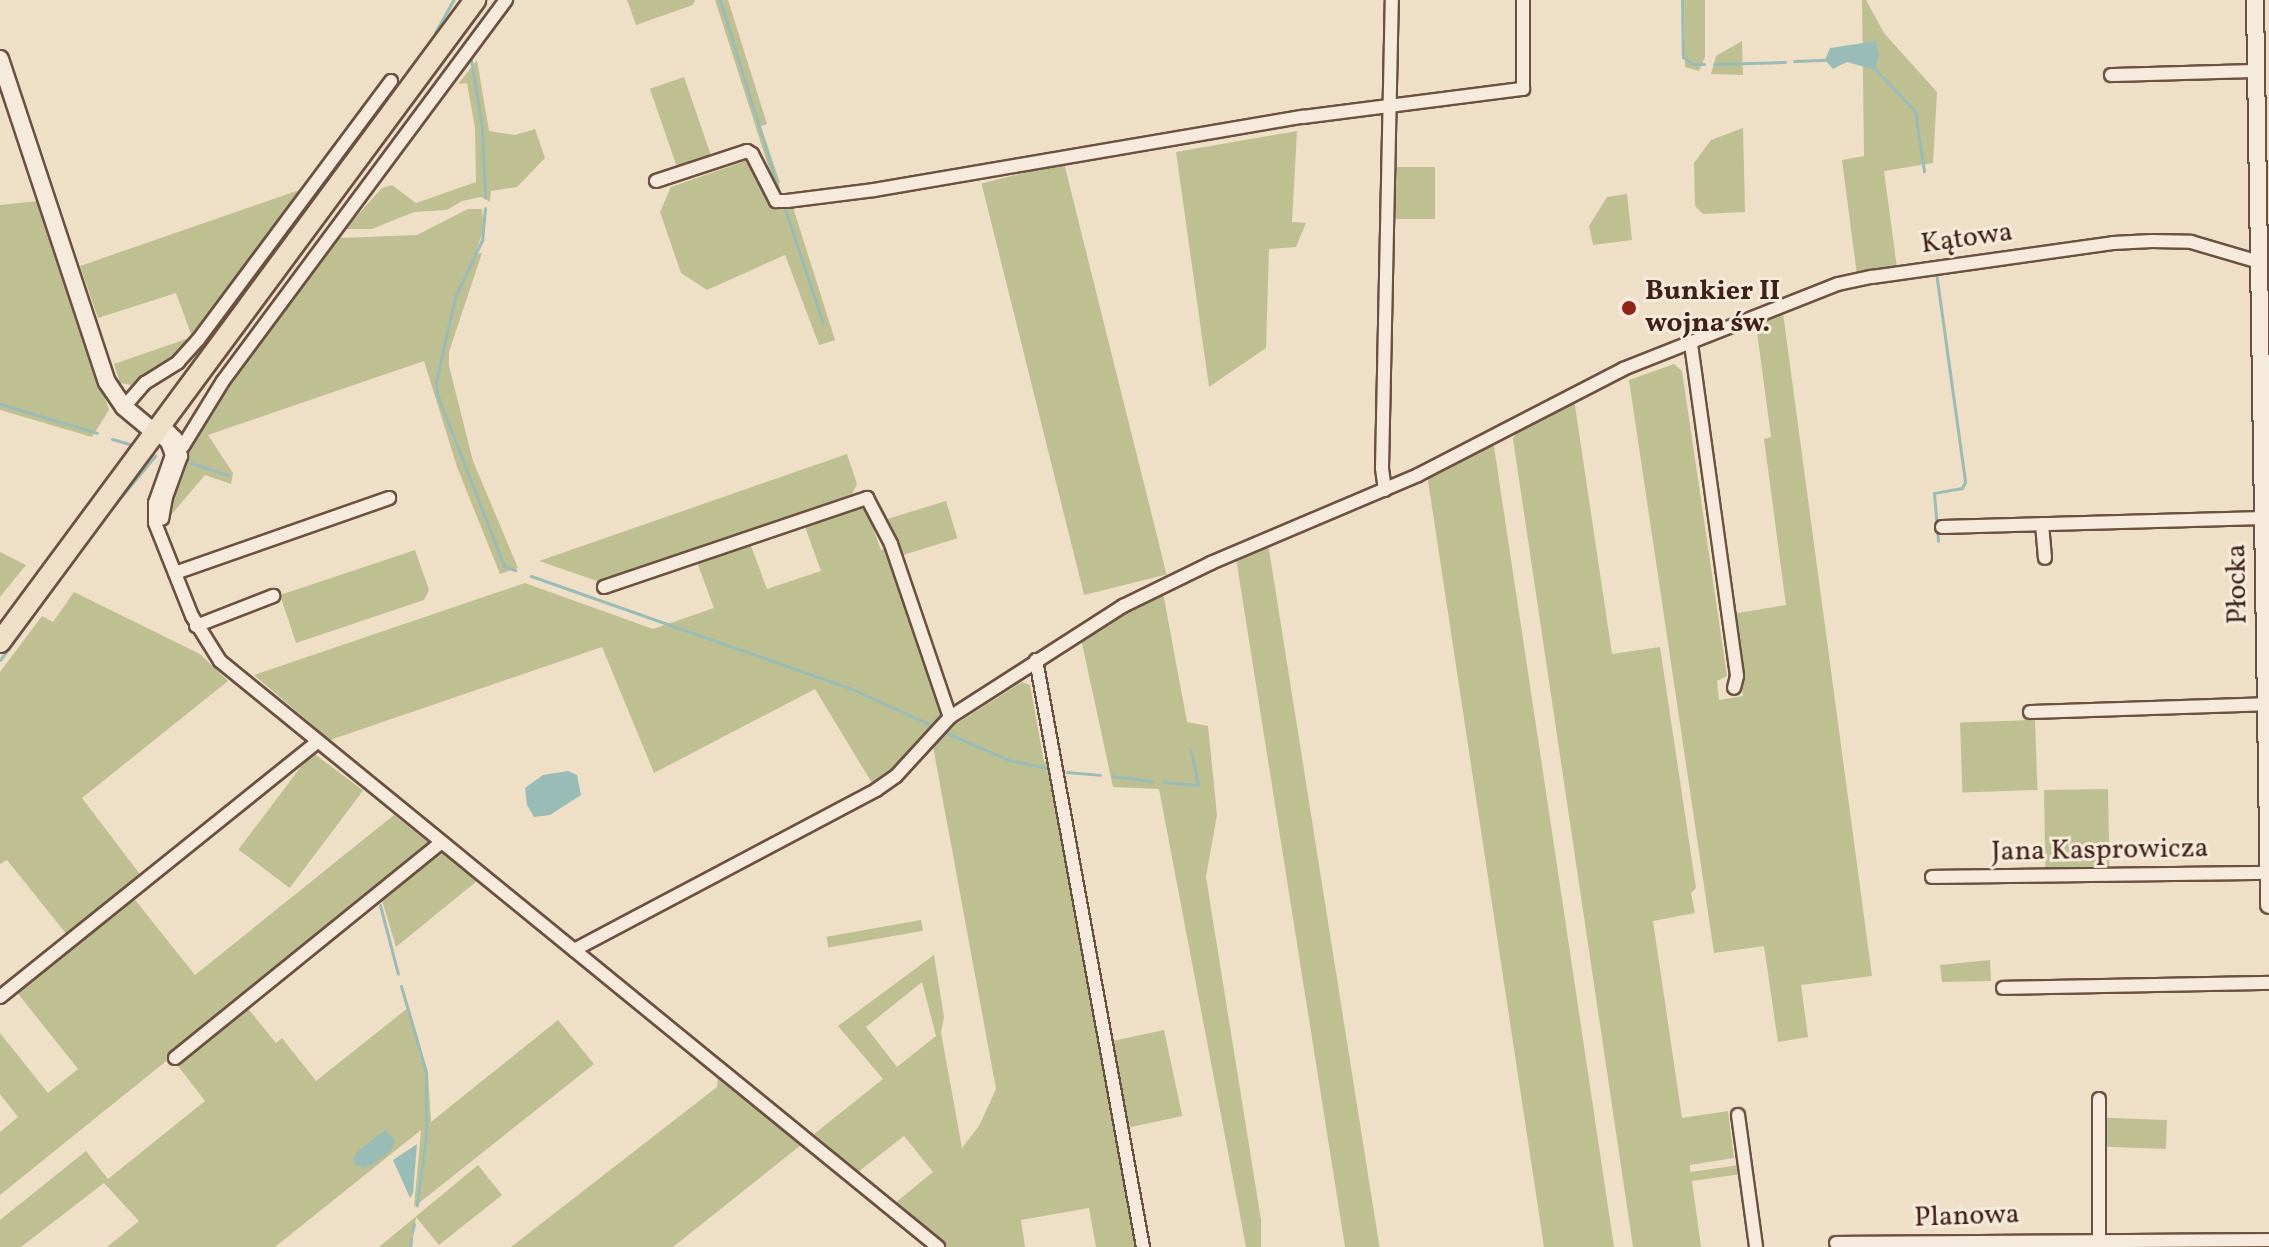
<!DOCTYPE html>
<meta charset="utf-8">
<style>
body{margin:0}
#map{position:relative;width:2269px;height:1247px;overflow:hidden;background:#efdfc7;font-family:Vollkorn,serif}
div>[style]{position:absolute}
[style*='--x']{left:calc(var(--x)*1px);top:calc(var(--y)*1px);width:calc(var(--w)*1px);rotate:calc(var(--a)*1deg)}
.green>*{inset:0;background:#bfc091;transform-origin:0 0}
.water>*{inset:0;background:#9abcb7}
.stream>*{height:3px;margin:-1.5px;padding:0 1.5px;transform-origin:1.5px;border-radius:1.5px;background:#9abcb7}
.roads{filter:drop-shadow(2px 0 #6c5042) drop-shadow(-2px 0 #6c5042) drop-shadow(0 2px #6c5042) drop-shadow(0 -2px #6c5042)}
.minor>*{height:12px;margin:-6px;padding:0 6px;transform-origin:6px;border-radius:6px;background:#f5eadb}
.tertiary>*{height:16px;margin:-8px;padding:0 8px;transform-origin:8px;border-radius:8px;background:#f5eadb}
.primary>*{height:20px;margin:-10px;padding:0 10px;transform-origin:10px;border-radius:10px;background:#efdfc7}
.dots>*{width:22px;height:22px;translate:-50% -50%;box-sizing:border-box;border:4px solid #f5eadb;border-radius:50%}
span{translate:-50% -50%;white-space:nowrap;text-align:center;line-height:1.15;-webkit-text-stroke:6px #f5eadb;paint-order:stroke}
.street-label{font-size:28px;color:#412116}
.poi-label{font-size:28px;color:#412116;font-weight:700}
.left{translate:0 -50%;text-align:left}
</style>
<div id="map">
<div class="green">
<i style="clip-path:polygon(627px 0,695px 0,693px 5px,636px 25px)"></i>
<i style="clip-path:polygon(715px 0,728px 0,767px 124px,761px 126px,780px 183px,774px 184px)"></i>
<i style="clip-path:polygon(1684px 0,1705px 0,1705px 57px,1699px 71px,1685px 67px)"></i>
<i style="clip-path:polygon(1862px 0,1866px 0,1884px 33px,1937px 92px,1933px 163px,1884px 171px,1897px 268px,1857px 275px,1842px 160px,1864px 156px)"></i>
<i style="clip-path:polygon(1742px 41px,1743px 75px,1711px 74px,1716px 56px)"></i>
<i style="clip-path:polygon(477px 60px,489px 131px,515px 135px,535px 129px,545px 158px,517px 187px,491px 191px,490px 202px,481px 197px,462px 201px,447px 210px,414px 212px,372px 229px,345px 229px,382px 188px,392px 185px,416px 203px,476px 182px,475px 128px,467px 83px,458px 84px)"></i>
<i style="left:684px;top:77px;width:83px;height:36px;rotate:71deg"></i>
<i style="clip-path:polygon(1743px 128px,1745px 212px,1703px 214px,1695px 206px,1694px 163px,1711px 140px)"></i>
<i style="clip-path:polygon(1297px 131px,1292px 222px,1306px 223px,1296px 247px,1269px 249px,1266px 348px,1209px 387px,1176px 152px)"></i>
<i style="clip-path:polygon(751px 159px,771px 201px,792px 204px,835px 340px,819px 345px,785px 255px,707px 290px,681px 273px,660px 212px,671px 187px)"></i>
<i style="left:1064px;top:163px;width:424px;height:85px;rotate:76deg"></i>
<i style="left:1396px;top:167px;width:39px;height:52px"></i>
<i style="clip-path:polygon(305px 188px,192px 338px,172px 359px,131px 385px,120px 383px,114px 364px,192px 337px,176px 293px,98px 318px,80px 266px)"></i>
<i style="clip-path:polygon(1627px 194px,1632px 240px,1593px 245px,1589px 226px,1607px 197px)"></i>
<i style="clip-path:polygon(38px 201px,109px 410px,92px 437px,0 410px,0 205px)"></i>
<i style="clip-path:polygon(468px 209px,482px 209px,484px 228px,475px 254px,482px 253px,449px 352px,449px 366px,473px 461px,518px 568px,500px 574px,457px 467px,424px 361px,208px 435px,233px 473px,231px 484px,205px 475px,166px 521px,166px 510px,188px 452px,208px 410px,339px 238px,417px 235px)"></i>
<i style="clip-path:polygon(1783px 313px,1872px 976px,1801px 985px,1808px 1037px,1778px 1042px,1764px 946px,1714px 953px,1629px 380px,1674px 364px,1682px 371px,1727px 676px,1717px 681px,1719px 700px,1743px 696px,1732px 614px,1786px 605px,1764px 439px,1771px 437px,1756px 324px)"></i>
<i style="clip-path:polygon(1574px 399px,1612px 654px,1660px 647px,1696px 888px,1691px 893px,1695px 913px,1653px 921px,1682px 1118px,1728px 1111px,1734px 1158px,1690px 1165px,1690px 1172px,1740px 1165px,1741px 1174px,1692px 1181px,1701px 1247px,1633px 1247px,1513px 439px,1518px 427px)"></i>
<i style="clip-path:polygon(1493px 440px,1549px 812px,1614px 1247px,1544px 1247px,1427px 474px)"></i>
<i style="clip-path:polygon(847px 454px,857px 484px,852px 494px,600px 582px,539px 561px)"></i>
<i style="left:946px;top:501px;width:39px;height:62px;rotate:73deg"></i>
<i style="clip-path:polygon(857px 506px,867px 512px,881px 550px,890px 547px,946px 715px,875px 788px,815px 689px,654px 773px,602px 647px,330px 740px,254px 675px,525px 583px,653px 629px,714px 608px,697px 562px,750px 543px,767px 589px,821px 571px,804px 524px)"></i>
<i style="left:1268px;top:543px;width:713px;height:34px;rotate:81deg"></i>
<i style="clip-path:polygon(415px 550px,429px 590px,424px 600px,296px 643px,280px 595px)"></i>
<i style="clip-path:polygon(0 552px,26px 565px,0 597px)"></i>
<i style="clip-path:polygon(1162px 587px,1187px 722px,1208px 726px,1217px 815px,1206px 877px,1261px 1220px,1261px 1247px,1246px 1247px,1159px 789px,1113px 787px,1080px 634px)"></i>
<i style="clip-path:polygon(74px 592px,200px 654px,228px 681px,82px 798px,142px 877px,68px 936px,7px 860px,0 864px,0 672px,42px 616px,53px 622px)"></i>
<i style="clip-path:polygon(evenodd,1022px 682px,1030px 685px,1044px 762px,1053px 764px,1140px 1247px,1096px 1247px,1089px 1208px,1021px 1220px,1025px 1247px,947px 1247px,895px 1203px,933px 1172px,904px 1136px,858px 1172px,814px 1134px,883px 1079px,838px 1026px,934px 955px,944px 1017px,941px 1032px,962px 1148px,979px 1126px,996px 1089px,932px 741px,945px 727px,950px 728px,1022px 682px,922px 982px,936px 1036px,897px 1067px,866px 1027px,922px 982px)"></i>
<i style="left:2035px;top:720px;width:70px;height:75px;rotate:88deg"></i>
<i style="left:312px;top:752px;width:64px;height:122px;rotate:37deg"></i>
<i style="left:2108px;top:789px;width:80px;height:64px;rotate:89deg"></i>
<i style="clip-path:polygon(394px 815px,433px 846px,0 1195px,0 1132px,18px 1117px,0 1094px,0 1033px,48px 1093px,78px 1069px,15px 990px,132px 896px,195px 975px)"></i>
<i style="clip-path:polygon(435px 852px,441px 852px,477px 881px,396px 947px,381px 897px)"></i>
<i style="left:921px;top:920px;width:11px;height:96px;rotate:80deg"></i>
<i style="clip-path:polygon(1990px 960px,1991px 981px,1942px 982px,1940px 965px)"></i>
<i style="clip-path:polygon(246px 1006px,276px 1043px,282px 1038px,316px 1081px,409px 1007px,428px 1074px,431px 1122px,558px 1020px,594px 1064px,414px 1207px,421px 1130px,275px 1247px,107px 1247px,139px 1221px,104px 1183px,21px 1247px,0 1247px,0 1220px,86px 1151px,108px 1179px,205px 1101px,175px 1062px)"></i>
<i style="left:1164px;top:1030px;width:88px;height:55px;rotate:78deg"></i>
<i style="clip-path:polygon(718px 1076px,801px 1145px,673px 1247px,511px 1247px,717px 1087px)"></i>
<i style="left:2167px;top:1120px;width:29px;height:61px;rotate:92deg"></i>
<i style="clip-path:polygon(478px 1165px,502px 1195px,439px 1245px,416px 1217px,412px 1247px,379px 1247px)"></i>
</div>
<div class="water">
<i style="clip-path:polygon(1876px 41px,1879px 56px,1875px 70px,1847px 62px,1833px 69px,1825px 60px,1830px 48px)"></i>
<i style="clip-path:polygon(568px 771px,577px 775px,581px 795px,550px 815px,534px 817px,527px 805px,525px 788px,543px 775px)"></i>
<i style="clip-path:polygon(385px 1130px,395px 1139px,392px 1150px,372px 1165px,363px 1168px,355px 1164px,353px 1159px,358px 1151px)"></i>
<i style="clip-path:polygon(417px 1144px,413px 1193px,410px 1198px,393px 1160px)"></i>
</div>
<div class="stream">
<i style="--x:720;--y:0;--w:204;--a:72.9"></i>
<i style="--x:1682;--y:0;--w:57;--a:89"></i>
<i style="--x:1683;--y:57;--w:12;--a:35"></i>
<i style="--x:1693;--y:64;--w:11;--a:0"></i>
<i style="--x:435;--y:33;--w:38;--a:-61"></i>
<i style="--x:471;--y:60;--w:68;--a:80.7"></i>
<i style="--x:482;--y:127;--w:70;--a:87.5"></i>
<i style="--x:1794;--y:61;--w:33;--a:-2"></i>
<i style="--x:1714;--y:64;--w:71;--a:-1.6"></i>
<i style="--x:1874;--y:68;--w:59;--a:46.4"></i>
<i style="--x:1915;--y:111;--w:61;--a:81.5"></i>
<i style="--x:784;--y:206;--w:123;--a:71.6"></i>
<i style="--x:485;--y:208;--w:32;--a:95"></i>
<i style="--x:482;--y:240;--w:63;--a:115.3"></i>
<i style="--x:455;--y:297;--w:86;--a:102.7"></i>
<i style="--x:436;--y:381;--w:13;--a:86"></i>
<i style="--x:437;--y:394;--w:185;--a:68.7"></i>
<i style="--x:504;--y:566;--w:12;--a:20"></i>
<i style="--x:1936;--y:272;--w:212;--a:82.1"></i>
<i style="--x:1965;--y:482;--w:7;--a:117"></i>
<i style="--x:1962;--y:488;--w:28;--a:170"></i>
<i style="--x:1934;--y:493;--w:48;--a:85.2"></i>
<i style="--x:0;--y:404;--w:101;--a:16.6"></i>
<i style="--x:112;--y:439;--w:19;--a:16"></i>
<i style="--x:191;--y:463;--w:39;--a:18"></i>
<i style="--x:101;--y:521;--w:85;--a:-50.3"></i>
<i style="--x:531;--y:576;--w:340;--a:19.4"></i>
<i style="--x:852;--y:689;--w:87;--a:24.5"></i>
<i style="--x:0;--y:660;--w:120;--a:-53.8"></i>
<i style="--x:944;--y:732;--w:71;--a:23.3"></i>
<i style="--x:1009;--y:760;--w:38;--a:12"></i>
<i style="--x:1067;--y:772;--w:33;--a:5"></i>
<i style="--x:1112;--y:776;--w:40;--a:7.1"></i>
<i style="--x:1164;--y:782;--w:34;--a:5"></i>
<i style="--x:1198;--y:785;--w:35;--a:-102"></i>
<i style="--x:380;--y:905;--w:71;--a:75.4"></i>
<i style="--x:401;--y:986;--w:90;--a:73.8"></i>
<i style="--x:426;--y:1072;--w:63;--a:90"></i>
<i style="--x:426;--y:1135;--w:71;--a:97.3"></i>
<i style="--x:412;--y:1232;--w:8;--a:-76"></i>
<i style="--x:410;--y:1247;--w:8;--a:-83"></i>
</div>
<div class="roads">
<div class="minor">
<i style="--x:2111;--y:75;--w:145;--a:-1.6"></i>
<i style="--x:656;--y:181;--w:96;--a:-18.2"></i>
<i style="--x:747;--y:151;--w:6;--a:31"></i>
<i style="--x:752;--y:154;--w:53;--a:62.9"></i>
<i style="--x:776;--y:201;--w:11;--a:0"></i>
<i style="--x:787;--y:201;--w:88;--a:-7.2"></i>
<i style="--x:874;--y:190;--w:435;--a:-9.7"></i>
<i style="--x:1303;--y:117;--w:222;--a:-7.3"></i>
<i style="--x:1523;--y:89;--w:89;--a:-90"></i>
<i style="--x:1691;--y:344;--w:335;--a:82.1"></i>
<i style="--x:1737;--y:676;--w:12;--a:104"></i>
<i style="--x:124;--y:407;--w:32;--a:-49"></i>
<i style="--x:145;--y:383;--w:39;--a:-32"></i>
<i style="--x:178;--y:362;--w:30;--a:-48"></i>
<i style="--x:198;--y:340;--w:323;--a:-53.3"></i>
<i style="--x:162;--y:424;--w:20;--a:45"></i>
<i style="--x:176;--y:438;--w:19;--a:74"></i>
<i style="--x:181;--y:456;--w:44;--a:110.1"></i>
<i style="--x:166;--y:497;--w:22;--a:100"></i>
<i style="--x:155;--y:433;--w:15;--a:37"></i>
<i style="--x:167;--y:442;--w:14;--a:69"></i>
<i style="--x:172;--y:455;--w:51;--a:109.5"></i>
<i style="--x:155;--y:503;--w:20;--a:90"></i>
<i style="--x:155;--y:523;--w:100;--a:68.3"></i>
<i style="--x:192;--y:616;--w:53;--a:58.1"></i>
<i style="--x:220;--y:661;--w:927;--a:39.22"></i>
<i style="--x:171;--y:452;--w:13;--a:-27"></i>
<i style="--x:183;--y:446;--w:76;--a:-58.4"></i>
<i style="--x:223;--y:381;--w:475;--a:-53.4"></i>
<i style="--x:1385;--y:490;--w:22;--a:-98"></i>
<i style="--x:1382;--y:468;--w:468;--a:-88.8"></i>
<i style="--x:2042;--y:524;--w:34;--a:85"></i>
<i style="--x:1942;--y:527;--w:321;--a:-1.6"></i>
<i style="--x:175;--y:573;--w:227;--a:-19.3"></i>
<i style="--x:604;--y:587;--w:278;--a:-18.7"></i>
<i style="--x:867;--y:498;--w:52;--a:62.4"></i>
<i style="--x:891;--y:544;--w:183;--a:71.2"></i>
<i style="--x:196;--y:626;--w:83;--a:-21.3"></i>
<i style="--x:1036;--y:660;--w:597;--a:79.67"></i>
<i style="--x:2030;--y:712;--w:236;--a:-1.9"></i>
<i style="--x:1932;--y:877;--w:337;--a:-0.7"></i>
<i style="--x:574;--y:950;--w:342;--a:-27.9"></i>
<i style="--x:876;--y:790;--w:24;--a:-35"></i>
<i style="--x:896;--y:776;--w:80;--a:-47.5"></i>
<i style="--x:950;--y:717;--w:206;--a:-32.7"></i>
<i style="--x:1123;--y:606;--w:98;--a:-26"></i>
<i style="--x:1211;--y:563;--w:225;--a:-23"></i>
<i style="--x:1418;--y:475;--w:231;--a:-27.3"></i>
<i style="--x:1623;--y:369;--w:231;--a:-21.6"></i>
<i style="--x:1838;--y:284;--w:35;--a:-12"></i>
<i style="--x:1872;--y:277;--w:243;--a:-8"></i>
<i style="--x:2113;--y:243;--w:39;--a:-3"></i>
<i style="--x:2152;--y:241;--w:39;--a:1"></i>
<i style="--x:2191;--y:242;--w:71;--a:16.4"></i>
<i style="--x:2003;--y:988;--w:266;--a:-1.1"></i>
<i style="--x:0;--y:997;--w:408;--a:-38.8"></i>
<i style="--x:175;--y:1058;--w:343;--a:-39"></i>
<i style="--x:1738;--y:1115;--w:133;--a:82.2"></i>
<i style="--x:2099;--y:1239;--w:140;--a:-90"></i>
<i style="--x:1836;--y:1243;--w:433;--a:-0.4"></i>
</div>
<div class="tertiary">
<i style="--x:2255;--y:0;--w:905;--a:89.11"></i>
<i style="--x:0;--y:59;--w:340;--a:71.7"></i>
<i style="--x:107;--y:382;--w:30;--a:56"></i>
<i style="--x:124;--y:407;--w:40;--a:40"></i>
</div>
<div class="primary">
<i style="--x:0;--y:642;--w:799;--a:-53.5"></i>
</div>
</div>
<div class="dots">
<i style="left:1629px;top:308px;background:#8f2418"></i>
</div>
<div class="street-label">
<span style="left:1967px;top:239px;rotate:-8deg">Kątowa</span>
<span style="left:2238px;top:584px;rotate:-91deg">Płocka</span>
<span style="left:2100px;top:851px;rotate:-1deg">Jana Kasprowicza</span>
<span style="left:1967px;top:1217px;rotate:-2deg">Planowa</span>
</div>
<div class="poi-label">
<span class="left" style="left:1645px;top:308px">Bunkier II<br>wojna św.</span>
</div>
</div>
